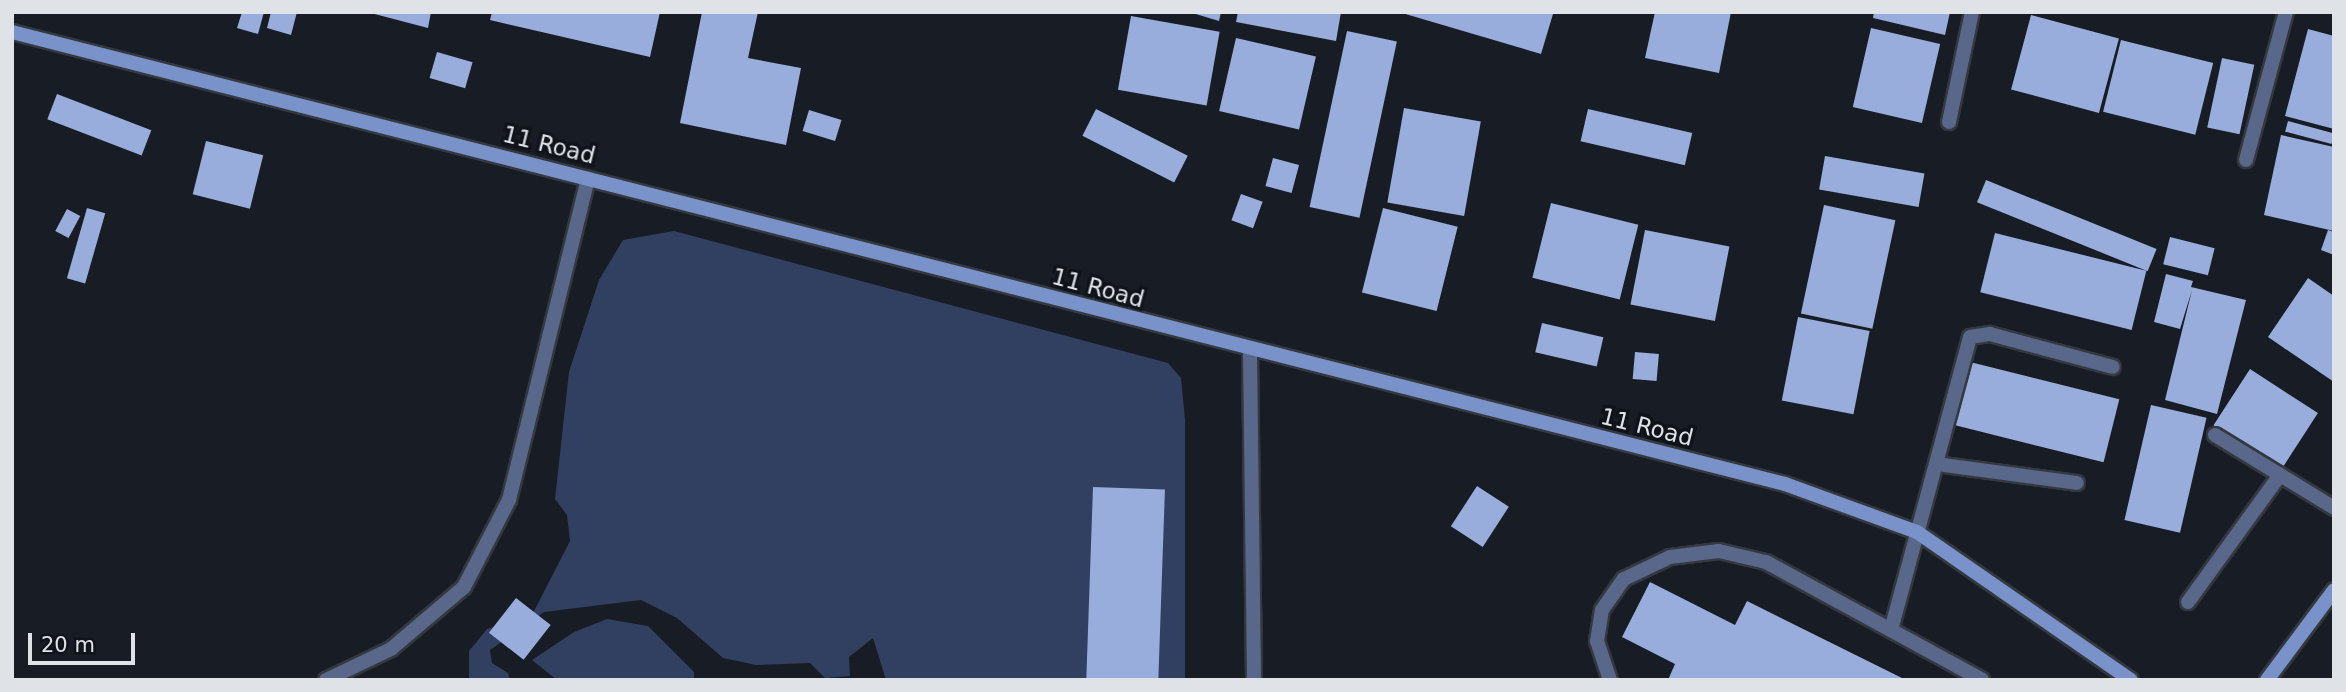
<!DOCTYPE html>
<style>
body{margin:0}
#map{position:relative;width:2346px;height:692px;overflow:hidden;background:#181c24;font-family:"DejaVu Sans",sans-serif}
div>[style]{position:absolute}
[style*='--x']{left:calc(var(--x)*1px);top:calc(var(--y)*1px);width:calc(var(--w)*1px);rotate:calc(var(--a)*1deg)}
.green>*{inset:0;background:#313f60}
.building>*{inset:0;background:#98addb;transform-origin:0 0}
.roads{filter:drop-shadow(2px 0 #34383f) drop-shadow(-2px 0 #34383f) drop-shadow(0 2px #34383f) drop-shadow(0 -2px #34383f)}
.lane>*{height:14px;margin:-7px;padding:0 7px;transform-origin:7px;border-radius:7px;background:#58678a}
.street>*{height:14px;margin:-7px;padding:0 7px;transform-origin:7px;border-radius:7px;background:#58678a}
.secondary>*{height:14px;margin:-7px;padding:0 7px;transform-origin:7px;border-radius:7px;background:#7992ca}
span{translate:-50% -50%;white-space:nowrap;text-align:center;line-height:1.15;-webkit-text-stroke:7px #0f131a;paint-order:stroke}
.street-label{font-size:23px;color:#dfe2e7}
.frame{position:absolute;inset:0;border:14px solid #dfe2e7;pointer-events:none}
.scale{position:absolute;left:28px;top:633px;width:107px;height:32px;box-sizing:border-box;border:4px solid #dfe2e7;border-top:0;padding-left:9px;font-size:21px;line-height:24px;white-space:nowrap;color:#dfe2e7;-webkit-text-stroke:5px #0f131a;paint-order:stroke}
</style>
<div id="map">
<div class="green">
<i style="clip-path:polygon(674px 231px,1168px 363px,1181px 378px,1185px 419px,1185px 680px,886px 680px,873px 638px,849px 657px,850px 676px,825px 678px,810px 663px,756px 665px,723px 658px,677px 618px,641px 600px,544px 612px,490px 650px,492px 663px,508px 673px,510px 680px,469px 680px,469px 651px,487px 629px,532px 615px,570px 541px,567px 515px,555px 499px,569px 372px,599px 280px,623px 240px)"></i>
<i style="clip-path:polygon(607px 619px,648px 626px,694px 672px,694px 680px,557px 680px,532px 660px,574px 632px)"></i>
</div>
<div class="building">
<i style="clip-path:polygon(242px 12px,264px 12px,258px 34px,237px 28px)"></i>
<i style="clip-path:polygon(271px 12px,297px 12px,291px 35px,267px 28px)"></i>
<i style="clip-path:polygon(367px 12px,431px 12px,428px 28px)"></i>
<i style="clip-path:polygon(492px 12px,660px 12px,650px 57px,490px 20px)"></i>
<i style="clip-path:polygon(702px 12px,758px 12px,748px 58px,801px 68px,786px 145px,680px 123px)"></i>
<i style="clip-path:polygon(1189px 12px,1221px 12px,1219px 21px)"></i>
<i style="clip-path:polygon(1238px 12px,1341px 12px,1336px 41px,1236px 22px)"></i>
<i style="clip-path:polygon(1546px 12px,1553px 14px,1541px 54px,1402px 13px)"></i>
<i style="clip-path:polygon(1655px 12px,1731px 12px,1719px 73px,1645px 58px)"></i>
<i style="clip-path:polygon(1874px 12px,1950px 12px,1945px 35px,1873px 18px)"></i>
<i style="left:2031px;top:15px;width:91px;height:77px;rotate:15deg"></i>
<i style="left:1131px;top:16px;width:90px;height:75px;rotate:10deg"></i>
<i style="left:1871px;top:28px;width:71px;height:81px;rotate:13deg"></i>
<i style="clip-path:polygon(2308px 29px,2334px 36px,2334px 129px,2285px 116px)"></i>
<i style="left:1347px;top:31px;width:51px;height:180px;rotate:12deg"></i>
<i style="left:1236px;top:38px;width:82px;height:75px;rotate:13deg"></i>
<i style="left:2121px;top:40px;width:95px;height:74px;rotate:14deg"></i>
<i style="left:437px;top:52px;width:37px;height:27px;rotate:16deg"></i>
<i style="left:2222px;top:58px;width:33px;height:71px;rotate:12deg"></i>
<i style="left:57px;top:94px;width:101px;height:27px;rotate:21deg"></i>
<i style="left:1404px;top:108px;width:78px;height:96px;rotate:10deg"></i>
<i style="left:1096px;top:109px;width:103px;height:30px;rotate:27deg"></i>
<i style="left:1588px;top:109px;width:107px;height:33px;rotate:13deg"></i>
<i style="left:809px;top:110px;width:34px;height:22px;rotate:17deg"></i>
<i style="left:2288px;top:121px;width:48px;height:11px;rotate:15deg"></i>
<i style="clip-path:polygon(2281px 135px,2334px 147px,2334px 231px,2264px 215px)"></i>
<i style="left:206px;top:141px;width:59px;height:55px;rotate:14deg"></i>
<i style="left:1825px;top:156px;width:101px;height:34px;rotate:10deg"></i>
<i style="left:1273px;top:158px;width:27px;height:29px;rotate:15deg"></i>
<i style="left:1986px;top:180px;width:184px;height:24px;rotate:22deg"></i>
<i style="left:1241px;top:194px;width:23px;height:28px;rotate:20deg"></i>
<i style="left:1551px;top:203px;width:90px;height:77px;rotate:14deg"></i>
<i style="left:1824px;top:205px;width:73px;height:111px;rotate:12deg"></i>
<i style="left:87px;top:208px;width:19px;height:73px;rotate:16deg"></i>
<i style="left:1383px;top:208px;width:77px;height:87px;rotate:14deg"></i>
<i style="left:67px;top:209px;width:15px;height:25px;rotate:28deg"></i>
<i style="left:1645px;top:230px;width:86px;height:76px;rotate:11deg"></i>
<i style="clip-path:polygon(2328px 230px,2334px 232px,2334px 255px,2321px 250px)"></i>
<i style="left:1995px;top:233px;width:156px;height:61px;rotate:14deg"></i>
<i style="left:2170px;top:237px;width:46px;height:28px;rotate:14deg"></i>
<i style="clip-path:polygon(2166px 274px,2193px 281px,2191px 287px,2246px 300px,2217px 414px,2165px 400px,2192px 290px,2180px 329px,2154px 322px)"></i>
<i style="clip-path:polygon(2308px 278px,2334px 296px,2334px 382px,2268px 337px)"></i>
<i style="left:1798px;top:317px;width:73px;height:85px;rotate:11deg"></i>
<i style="left:1542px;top:323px;width:63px;height:30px;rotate:13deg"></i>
<i style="left:1635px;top:352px;width:24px;height:27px;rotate:5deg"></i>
<i style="left:1966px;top:361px;width:158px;height:65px;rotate:14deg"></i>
<i style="left:2250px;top:369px;width:81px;height:67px;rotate:33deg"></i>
<i style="left:2151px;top:405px;width:57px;height:118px;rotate:13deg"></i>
<i style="left:1477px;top:486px;width:38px;height:48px;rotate:33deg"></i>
<i style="left:1093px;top:487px;width:72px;height:193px;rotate:2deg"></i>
<i style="clip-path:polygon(1650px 582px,1735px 625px,1747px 601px,1906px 680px,1668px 680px,1675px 664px,1622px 637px)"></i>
<i style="left:516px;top:598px;width:44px;height:44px;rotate:38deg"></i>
</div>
<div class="roads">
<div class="lane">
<i style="--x:1949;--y:122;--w:112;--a:-78.2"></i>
<i style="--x:2246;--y:160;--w:153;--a:-74.9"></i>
<i style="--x:2215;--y:435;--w:140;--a:31.5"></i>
<i style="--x:1937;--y:464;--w:141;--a:7.7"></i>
<i style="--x:2188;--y:602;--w:157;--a:-54.1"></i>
<i style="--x:1610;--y:680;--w:41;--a:-108.4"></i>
<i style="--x:1597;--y:641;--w:31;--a:-81"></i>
<i style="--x:1602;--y:610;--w:38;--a:-55"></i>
<i style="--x:1624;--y:579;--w:51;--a:-25.6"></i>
<i style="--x:1670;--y:557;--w:49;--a:-7"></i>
<i style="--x:1719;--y:551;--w:48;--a:13.2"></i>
<i style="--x:1766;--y:562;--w:246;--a:28.6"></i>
</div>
<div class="street">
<i style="--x:1250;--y:351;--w:329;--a:89.3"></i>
<i style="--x:1891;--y:630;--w:303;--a:-74.9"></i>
<i style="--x:1970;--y:337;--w:20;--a:-9"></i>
<i style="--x:1990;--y:334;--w:127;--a:15"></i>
<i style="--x:326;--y:680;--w:72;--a:-25.5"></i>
<i style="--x:391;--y:649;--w:96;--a:-40.3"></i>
<i style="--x:464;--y:587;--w:98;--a:-62.7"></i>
<i style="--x:509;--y:500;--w:331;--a:-76.2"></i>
</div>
<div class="secondary">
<i style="--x:12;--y:32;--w:1830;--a:14.3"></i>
<i style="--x:1785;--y:484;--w:140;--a:20"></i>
<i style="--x:1917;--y:532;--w:260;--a:34.7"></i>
<i style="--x:2267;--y:680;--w:112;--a:-53.3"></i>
</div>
</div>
<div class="street-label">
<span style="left:549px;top:145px;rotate:14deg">11 Road</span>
<span style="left:1098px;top:288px;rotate:15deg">11 Road</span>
<span style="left:1647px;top:427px;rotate:14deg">11 Road</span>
</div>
<div class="frame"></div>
<div class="scale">20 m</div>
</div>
